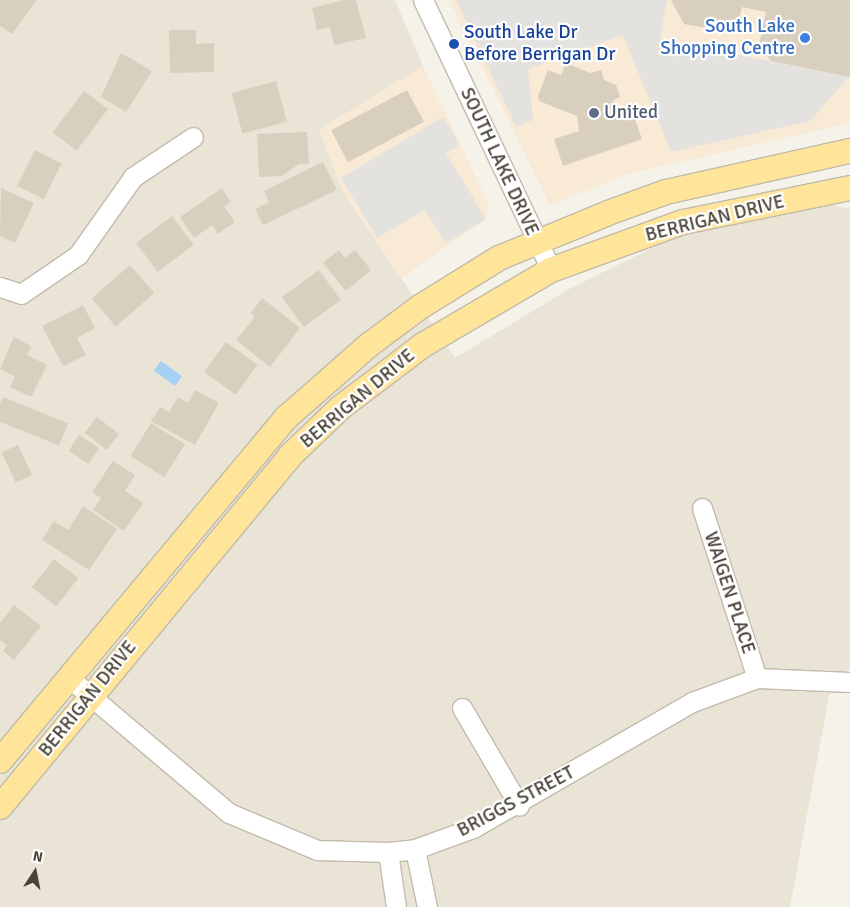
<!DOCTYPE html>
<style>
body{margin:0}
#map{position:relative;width:850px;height:907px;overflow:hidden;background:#f5f2ea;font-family:Signika,sans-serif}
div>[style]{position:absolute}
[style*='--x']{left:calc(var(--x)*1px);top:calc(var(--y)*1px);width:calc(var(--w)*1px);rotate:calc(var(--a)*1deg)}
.residential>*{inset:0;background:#eae4d7}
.commercial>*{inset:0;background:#f8ead5}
.parking>*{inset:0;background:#e4e2de}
.water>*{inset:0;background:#a4d1f4;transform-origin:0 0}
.building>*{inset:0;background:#d8cfbe;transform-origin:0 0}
.roads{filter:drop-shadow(1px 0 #c2bbab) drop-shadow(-1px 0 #c2bbab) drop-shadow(0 1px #c2bbab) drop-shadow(0 -1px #c2bbab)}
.minor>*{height:19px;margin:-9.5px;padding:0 9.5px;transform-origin:9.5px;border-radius:9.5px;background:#fff}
.major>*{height:24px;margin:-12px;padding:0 12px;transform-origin:12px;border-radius:12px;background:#ffe599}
.dots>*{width:14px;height:14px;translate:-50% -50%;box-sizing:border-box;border:2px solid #fff;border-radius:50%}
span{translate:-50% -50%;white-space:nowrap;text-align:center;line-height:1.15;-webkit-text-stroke:4.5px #fff;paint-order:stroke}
.shop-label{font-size:19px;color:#366cbe}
.right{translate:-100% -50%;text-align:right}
.transit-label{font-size:19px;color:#164399}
.left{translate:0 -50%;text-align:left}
.service-label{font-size:19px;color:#4e5e75}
.street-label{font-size:19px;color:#4a4337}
.north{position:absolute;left:10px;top:847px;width:50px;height:50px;-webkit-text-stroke:4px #fff;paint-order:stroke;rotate:11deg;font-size:14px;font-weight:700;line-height:20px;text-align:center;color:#4a4337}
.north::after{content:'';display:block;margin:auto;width:18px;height:22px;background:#4a4337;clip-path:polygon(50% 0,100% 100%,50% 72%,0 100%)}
</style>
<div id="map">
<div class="residential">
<i style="clip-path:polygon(0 0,395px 0,423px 66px,319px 130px,343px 191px,455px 358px,569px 289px,672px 238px,826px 204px,850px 209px,850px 667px,829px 696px,790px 907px,0 907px)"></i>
</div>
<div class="commercial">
<i style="clip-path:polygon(449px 0,850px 0,850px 123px,627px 174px,550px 205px)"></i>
<i style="clip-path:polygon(423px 66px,489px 205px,486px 219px,401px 278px,343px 191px,319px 130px)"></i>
</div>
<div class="parking">
<i style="clip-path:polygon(456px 0,667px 0,660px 39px,849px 77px,810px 121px,671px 152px,623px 35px,528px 69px,533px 120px,516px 127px)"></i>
<i style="clip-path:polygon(443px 117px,460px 145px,446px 153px,486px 219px,446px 243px,425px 210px,377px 238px,341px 178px)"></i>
</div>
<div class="water">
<i style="left:161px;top:361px;width:26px;height:12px;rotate:36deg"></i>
</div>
<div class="building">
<i style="clip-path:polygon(0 0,37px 0,12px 34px,0 26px)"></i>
<i style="clip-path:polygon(344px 0,356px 0,366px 38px,334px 45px,330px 27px,317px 30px,312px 8px)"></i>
<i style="clip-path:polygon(671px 0,850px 0,850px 77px,771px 61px,759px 45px,766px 12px,742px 7px,738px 24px,724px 31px,684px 24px)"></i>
<i style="clip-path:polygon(169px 30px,196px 30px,196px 44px,214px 43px,214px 72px,170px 73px)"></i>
<i style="clip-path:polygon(121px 53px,152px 71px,126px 112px,101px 97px)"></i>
<i style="clip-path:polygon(566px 63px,590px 73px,601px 70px,604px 80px,616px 85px,620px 97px,613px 100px,619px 116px,632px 111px,642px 139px,563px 166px,554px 139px,579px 131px,577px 116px,539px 101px,538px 96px,548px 70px,561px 75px)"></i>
<i style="left:276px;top:81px;width:42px;height:46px;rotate:75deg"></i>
<i style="left:407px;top:90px;width:36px;height:86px;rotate:62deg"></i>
<i style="left:84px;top:91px;width:30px;height:52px;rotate:37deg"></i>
<i style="clip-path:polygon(307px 132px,309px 164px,299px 164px,282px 176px,259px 177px,257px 134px)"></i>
<i style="left:35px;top:150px;width:30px;height:40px;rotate:27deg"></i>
<i style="clip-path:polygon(323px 162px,337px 190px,263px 225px,255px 209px,269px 202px,264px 191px)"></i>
<i style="clip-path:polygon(1px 188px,34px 203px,15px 243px,0 236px)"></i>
<i style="clip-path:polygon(222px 188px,231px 202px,224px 207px,235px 222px,218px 234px,212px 225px,194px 238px,180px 217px)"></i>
<i style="left:172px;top:216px;width:36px;height:45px;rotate:53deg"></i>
<i style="clip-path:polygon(339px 250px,345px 258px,355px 250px,371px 270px,346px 291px,323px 263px)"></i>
<i style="left:130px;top:265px;width:37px;height:51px;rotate:49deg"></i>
<i style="left:319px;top:270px;width:37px;height:46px;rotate:54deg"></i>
<i style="clip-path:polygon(262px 298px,300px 328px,270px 367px,236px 340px,255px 317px,251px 313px)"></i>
<i style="clip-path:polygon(83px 305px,95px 328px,77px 338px,86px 355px,63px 366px,42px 326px)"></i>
<i style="clip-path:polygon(14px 337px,31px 346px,27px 355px,47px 365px,31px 397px,10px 387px,15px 377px,0 369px)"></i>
<i style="left:226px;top:342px;width:39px;height:37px;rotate:36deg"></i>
<i style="clip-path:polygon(195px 390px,219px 403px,195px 445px,151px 421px,160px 407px,169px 412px,178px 397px,188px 403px)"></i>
<i style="left:3px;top:397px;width:70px;height:24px;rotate:22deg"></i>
<i style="left:97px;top:417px;width:28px;height:20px;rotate:38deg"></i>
<i style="left:151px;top:423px;width:40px;height:39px;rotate:32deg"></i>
<i style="left:79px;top:435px;width:24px;height:19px;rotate:33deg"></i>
<i style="left:18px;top:445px;width:33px;height:18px;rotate:65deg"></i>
<i style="clip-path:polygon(113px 461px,135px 475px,125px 491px,143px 503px,124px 531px,93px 510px,101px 498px,92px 492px)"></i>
<i style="clip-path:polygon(83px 506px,117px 529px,89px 570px,42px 540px,54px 521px,68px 530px)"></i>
<i style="left:54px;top:559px;width:31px;height:36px;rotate:38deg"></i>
<i style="clip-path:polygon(14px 605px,41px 626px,14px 660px,3px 651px,7px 645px,0 640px,0 623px)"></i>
</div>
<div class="roads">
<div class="minor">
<i style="--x:423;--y:0;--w:299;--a:64.6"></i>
<i style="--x:0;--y:287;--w:22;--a:18"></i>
<i style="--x:21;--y:294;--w:69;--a:-34.4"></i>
<i style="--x:78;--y:255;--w:95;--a:-54.8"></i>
<i style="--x:133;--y:177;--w:72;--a:-33.7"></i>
<i style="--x:702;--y:508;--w:179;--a:72.1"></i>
<i style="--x:68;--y:677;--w:211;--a:40.2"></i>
<i style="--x:229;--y:813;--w:95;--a:22.8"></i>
<i style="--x:317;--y:850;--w:71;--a:1.6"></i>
<i style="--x:388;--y:852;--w:27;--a:-6"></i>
<i style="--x:415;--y:849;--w:62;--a:-19.9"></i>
<i style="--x:473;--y:828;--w:253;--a:-29.9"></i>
<i style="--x:692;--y:702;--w:69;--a:-20.3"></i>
<i style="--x:757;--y:678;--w:93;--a:2.5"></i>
<i style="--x:462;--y:708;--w:113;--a:59.6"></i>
<i style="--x:415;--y:849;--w:59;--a:78.3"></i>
<i style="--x:388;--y:852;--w:56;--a:81.7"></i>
</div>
<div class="major">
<i style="--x:0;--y:761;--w:448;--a:-50.2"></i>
<i style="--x:287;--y:417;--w:109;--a:-41.3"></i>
<i style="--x:369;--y:345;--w:64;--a:-36.7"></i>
<i style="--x:420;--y:307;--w:93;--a:-31.8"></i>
<i style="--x:499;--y:258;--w:118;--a:-22.4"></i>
<i style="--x:608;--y:213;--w:62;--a:-19.9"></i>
<i style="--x:666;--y:192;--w:189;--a:-12.6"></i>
<i style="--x:0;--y:807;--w:455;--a:-50.4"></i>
<i style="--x:290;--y:456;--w:69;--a:-43.8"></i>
<i style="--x:340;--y:408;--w:104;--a:-37.2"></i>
<i style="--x:423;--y:345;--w:148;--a:-30.4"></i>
<i style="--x:551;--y:270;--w:140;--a:-20"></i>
<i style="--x:683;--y:222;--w:170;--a:-11.5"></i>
</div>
</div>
<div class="dots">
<i style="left:805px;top:38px;background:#3f7fe0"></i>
<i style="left:454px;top:44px;background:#1a4fb4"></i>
<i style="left:594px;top:113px;background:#5c6f8a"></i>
</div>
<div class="shop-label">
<span class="right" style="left:795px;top:38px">South Lake<br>Shopping Centre</span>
</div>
<div class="transit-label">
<span class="left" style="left:464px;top:44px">South Lake Dr<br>Before Berrigan Dr</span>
</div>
<div class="service-label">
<span class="left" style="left:604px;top:113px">United</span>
</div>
<div class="street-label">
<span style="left:499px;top:162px;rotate:65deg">SOUTH LAKE DRIVE</span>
<span style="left:715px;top:219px;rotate:-14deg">BERRIGAN DRIVE</span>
<span style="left:358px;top:399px;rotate:-40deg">BERRIGAN DRIVE</span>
<span style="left:729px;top:593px;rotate:72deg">WAIGEN PLACE</span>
<span style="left:88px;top:699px;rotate:-51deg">BERRIGAN DRIVE</span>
<span style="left:516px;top:802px;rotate:-28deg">BRIGGS STREET</span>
</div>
<div class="north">N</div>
</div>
